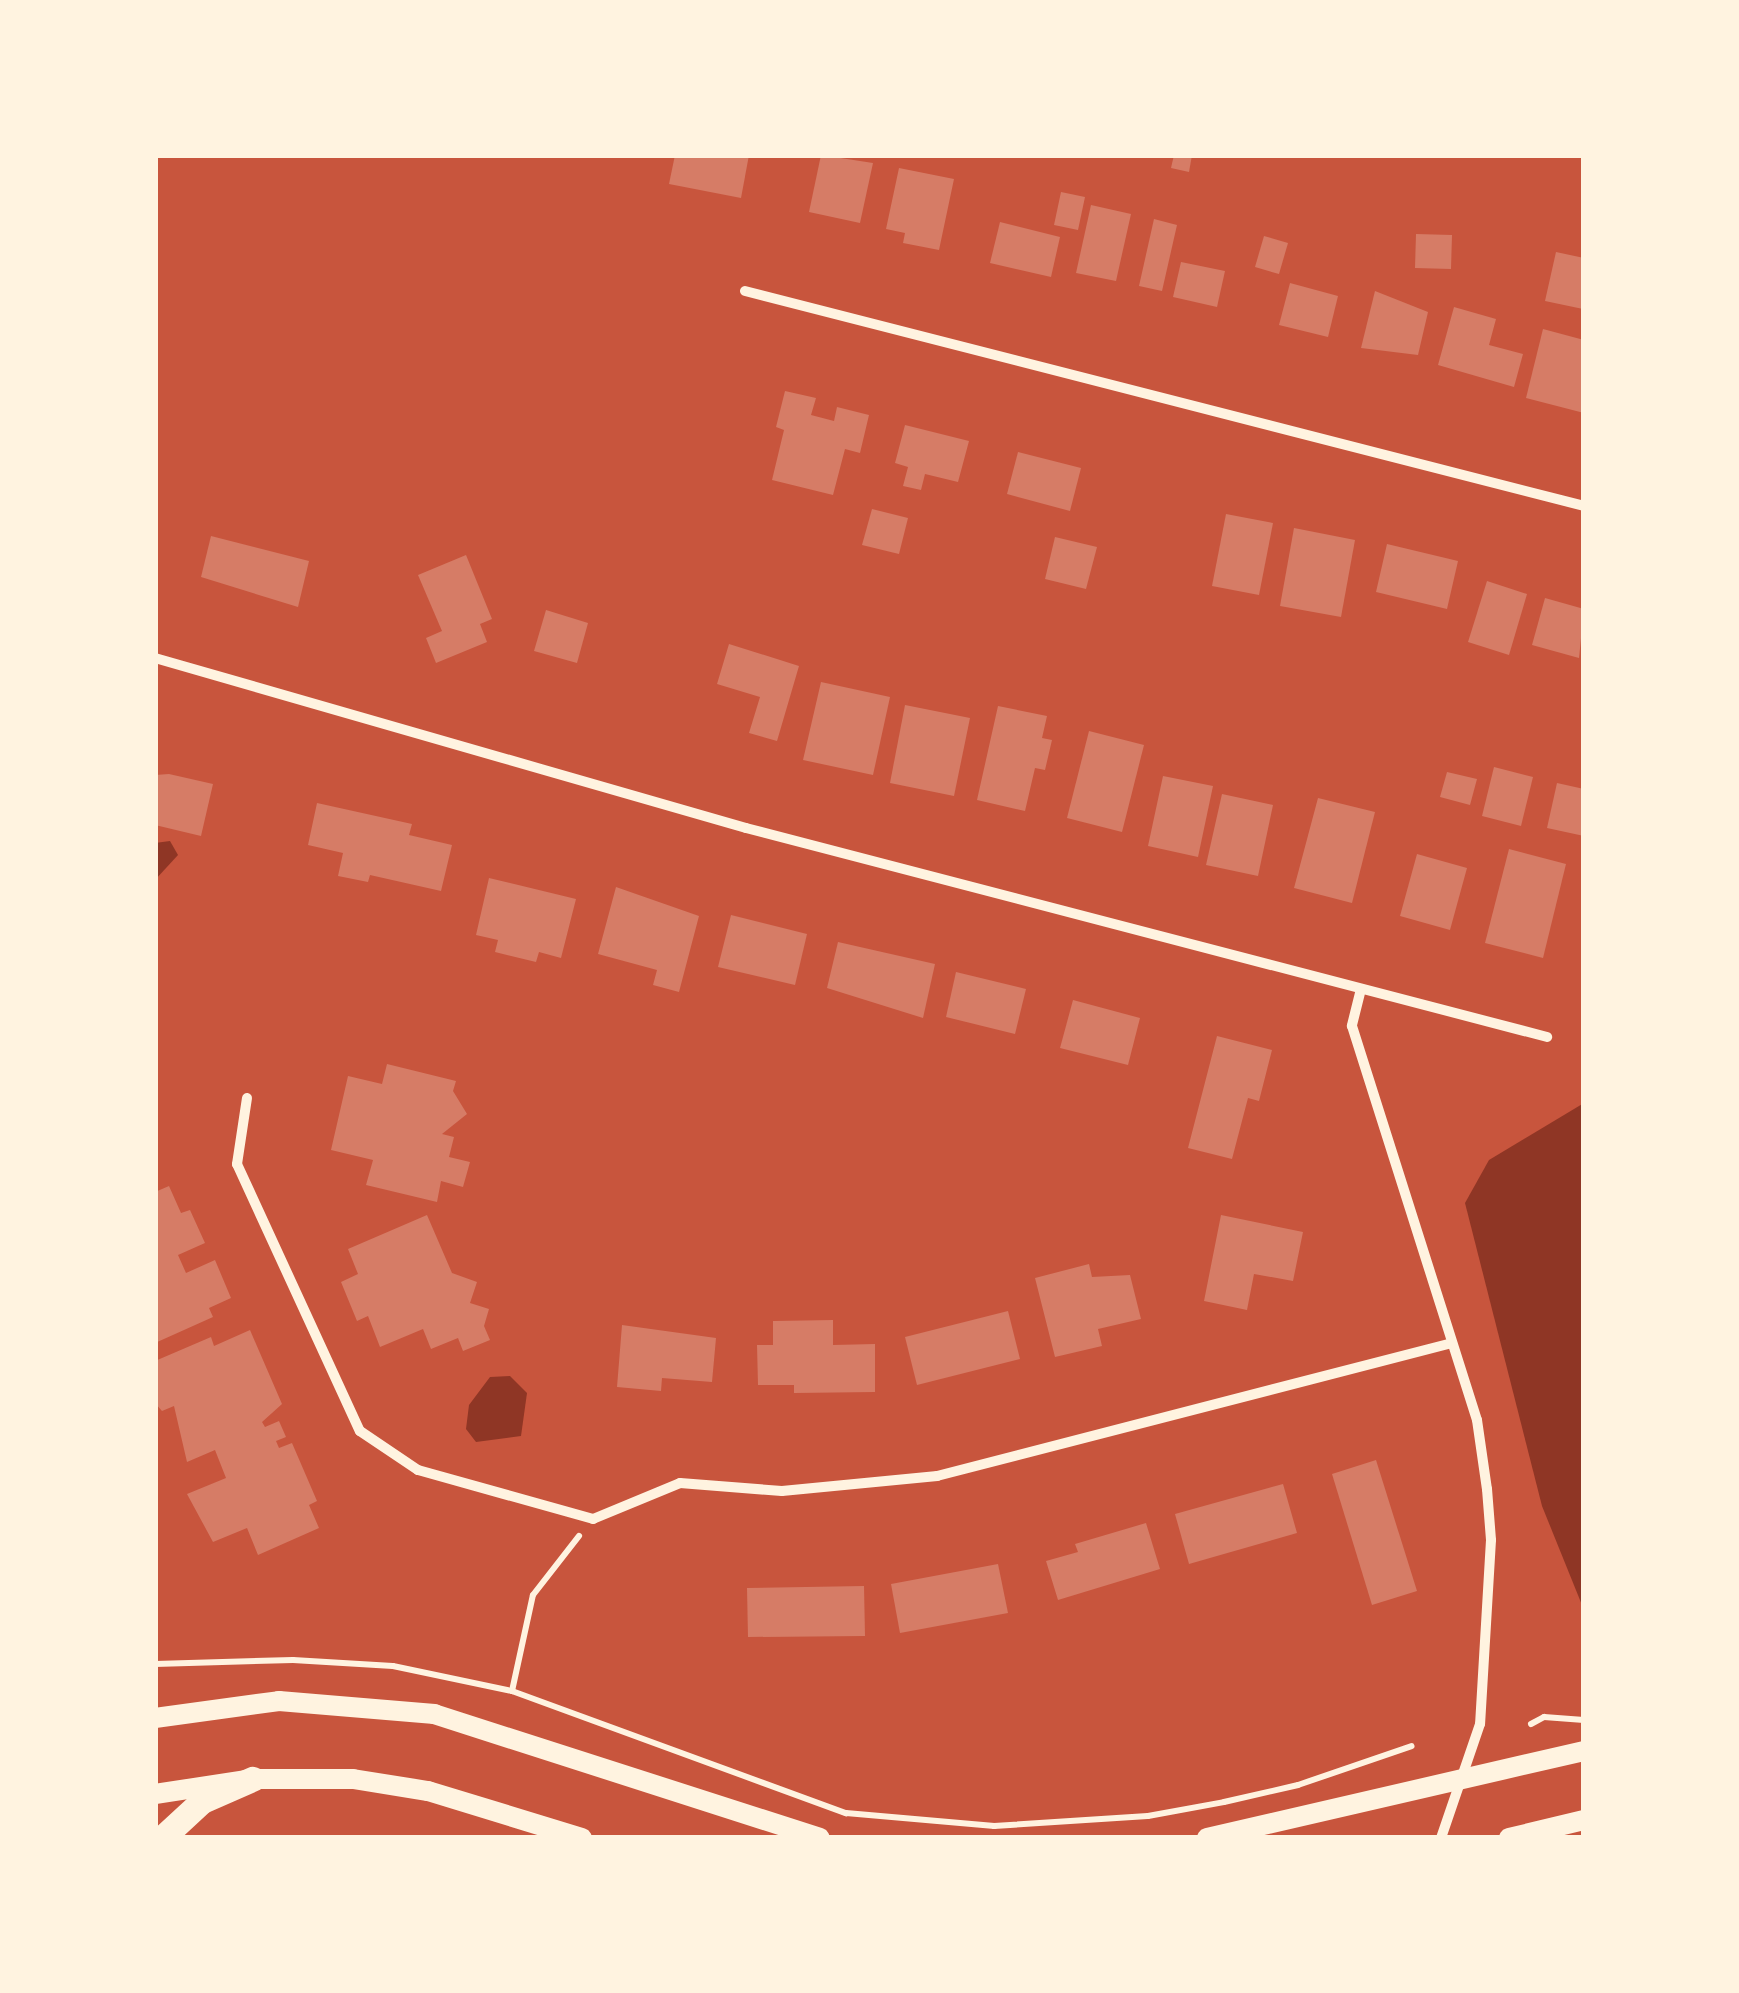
<!DOCTYPE html>
<html>
<head>
<meta charset="utf-8">
<style>
  body { margin:0 }
  #map { position:relative; width:1739px; height:1993px; overflow:hidden; background:#c8553d; font-family:Mulish,sans-serif }
  div>[style] { position:absolute }
  [style*='--x'] { left:calc(var(--x)*1px); top:calc(var(--y)*1px); width:calc(var(--w)*1px); rotate:calc(var(--a)*1deg) }
  .water>* { inset:0; background:#8f3625 }
  .building>* { inset:0; background:#d67c66 }
  .path>* { height:6px; margin:-3px; padding:0 3px; transform-origin:3px; border-radius:3px; background:#fff3e0 }
  .minor>* { height:10px; margin:-5px; padding:0 5px; transform-origin:5px; border-radius:5px; background:#fff3e0 }
  .secondary>* { height:20px; margin:-10px; padding:0 10px; transform-origin:10px; border-radius:10px; background:#fff3e0 }
  .trunk>* { height:25px; margin:-12.5px; padding:0 12.5px; transform-origin:12.5px; border-radius:12.5px; background:#fff3e0 }
  span { translate:-50% -50%; white-space:nowrap; text-align:center; line-height:1.15; -webkit-text-stroke:10px #fff3e0; paint-order:stroke }
  .frame { position:absolute; inset:0; border:158px solid #fff3e0; pointer-events:none }
</style>
</head>
<body>
<div id="map">
  <div class="water">
    <i style="clip-path:polygon(170px 841px,178px 855px,155px 880px,155px 843px)"></i>
    <i style="clip-path:polygon(1584px 1103px,1584px 1610px,1542px 1506px,1465px 1203px,1489px 1160px)"></i>
    <i style="clip-path:polygon(510px 1376px,527px 1393px,521px 1436px,476px 1442px,466px 1429px,469px 1405px,490px 1377px)"></i>
  </div>
  <div class="building">
    <i style="clip-path:polygon(675px 155px,749px 155px,741px 198px,669px 184px)"></i>
    <i style="clip-path:polygon(821px 155px,873px 163px,860px 223px,809px 212px)"></i>
    <i style="clip-path:polygon(1174px 155px,1192px 155px,1189px 172px,1171px 168px)"></i>
    <i style="clip-path:polygon(899px 168px,954px 179px,939px 250px,903px 243px,905px 233px,886px 229px)"></i>
    <i style="clip-path:polygon(1061px 192px,1085px 197px,1078px 230px,1054px 225px)"></i>
    <i style="clip-path:polygon(1091px 205px,1131px 214px,1116px 281px,1076px 273px)"></i>
    <i style="clip-path:polygon(1154px 219px,1177px 225px,1162px 291px,1139px 286px)"></i>
    <i style="clip-path:polygon(1000px 222px,1060px 237px,1051px 277px,990px 263px)"></i>
    <i style="clip-path:polygon(1416px 234px,1452px 235px,1451px 269px,1415px 268px)"></i>
    <i style="clip-path:polygon(1264px 236px,1288px 243px,1279px 274px,1255px 267px)"></i>
    <i style="clip-path:polygon(1556px 252px,1584px 258px,1583px 309px,1545px 301px)"></i>
    <i style="clip-path:polygon(1181px 262px,1225px 271px,1217px 307px,1173px 297px)"></i>
    <i style="clip-path:polygon(1290px 283px,1338px 296px,1328px 337px,1279px 325px)"></i>
    <i style="clip-path:polygon(1375px 291px,1428px 312px,1418px 355px,1361px 348px)"></i>
    <i style="clip-path:polygon(1454px 307px,1496px 319px,1489px 345px,1523px 354px,1514px 387px,1438px 365px)"></i>
    <i style="clip-path:polygon(1543px 329px,1584px 340px,1584px 413px,1526px 398px)"></i>
    <i style="clip-path:polygon(785px 391px,816px 398px,811px 415px,834px 421px,837px 407px,869px 415px,860px 453px,845px 449px,833px 495px,772px 480px,784px 430px,776px 427px)"></i>
    <i style="clip-path:polygon(905px 425px,969px 441px,958px 482px,925px 474px,921px 490px,903px 486px,908px 467px,895px 463px)"></i>
    <i style="clip-path:polygon(1018px 452px,1081px 468px,1070px 511px,1007px 494px)"></i>
    <i style="clip-path:polygon(872px 509px,908px 518px,899px 554px,862px 545px)"></i>
    <i style="clip-path:polygon(1226px 514px,1273px 523px,1259px 595px,1212px 586px)"></i>
    <i style="clip-path:polygon(1294px 528px,1355px 540px,1341px 617px,1280px 606px)"></i>
    <i style="clip-path:polygon(211px 536px,309px 561px,298px 607px,201px 577px)"></i>
    <i style="clip-path:polygon(1055px 537px,1097px 547px,1086px 589px,1045px 579px)"></i>
    <i style="clip-path:polygon(1387px 544px,1458px 561px,1447px 609px,1376px 592px)"></i>
    <i style="clip-path:polygon(466px 555px,492px 619px,480px 624px,487px 642px,436px 663px,426px 638px,442px 631px,418px 575px)"></i>
    <i style="clip-path:polygon(1487px 581px,1527px 594px,1509px 655px,1468px 642px)"></i>
    <i style="clip-path:polygon(1545px 598px,1584px 609px,1579px 658px,1532px 645px)"></i>
    <i style="clip-path:polygon(546px 610px,588px 623px,577px 663px,534px 651px)"></i>
    <i style="clip-path:polygon(729px 644px,799px 666px,777px 741px,749px 733px,760px 697px,717px 684px)"></i>
    <i style="clip-path:polygon(821px 682px,890px 697px,873px 775px,803px 760px)"></i>
    <i style="clip-path:polygon(905px 705px,970px 718px,954px 796px,890px 783px)"></i>
    <i style="clip-path:polygon(998px 706px,1047px 716px,1042px 738px,1052px 740px,1045px 770px,1035px 768px,1025px 811px,977px 800px)"></i>
    <i style="clip-path:polygon(1089px 731px,1144px 745px,1122px 832px,1067px 818px)"></i>
    <i style="clip-path:polygon(1494px 767px,1533px 777px,1521px 826px,1482px 816px)"></i>
    <i style="clip-path:polygon(1447px 772px,1477px 779px,1470px 805px,1440px 797px)"></i>
    <i style="clip-path:polygon(169px 774px,213px 784px,201px 836px,155px 825px,155px 775px)"></i>
    <i style="clip-path:polygon(1163px 776px,1213px 786px,1198px 857px,1148px 846px)"></i>
    <i style="clip-path:polygon(1557px 783px,1584px 789px,1584px 836px,1547px 828px)"></i>
    <i style="clip-path:polygon(1222px 794px,1273px 805px,1258px 876px,1206px 865px)"></i>
    <i style="clip-path:polygon(1318px 798px,1375px 812px,1352px 903px,1294px 888px)"></i>
    <i style="clip-path:polygon(317px 803px,412px 824px,409px 835px,452px 845px,441px 891px,370px 875px,368px 882px,338px 876px,343px 853px,308px 845px)"></i>
    <i style="clip-path:polygon(1509px 849px,1566px 864px,1543px 958px,1485px 943px)"></i>
    <i style="clip-path:polygon(1417px 854px,1467px 868px,1450px 930px,1400px 916px)"></i>
    <i style="clip-path:polygon(489px 878px,576px 899px,561px 958px,539px 952px,536px 962px,495px 952px,498px 940px,476px 935px)"></i>
    <i style="clip-path:polygon(616px 887px,699px 916px,679px 992px,653px 985px,657px 970px,598px 954px)"></i>
    <i style="clip-path:polygon(731px 915px,807px 934px,795px 985px,718px 967px)"></i>
    <i style="clip-path:polygon(838px 942px,935px 964px,923px 1018px,827px 988px)"></i>
    <i style="clip-path:polygon(956px 972px,1026px 989px,1015px 1034px,946px 1017px)"></i>
    <i style="clip-path:polygon(1073px 1000px,1140px 1018px,1128px 1065px,1060px 1048px)"></i>
    <i style="clip-path:polygon(1217px 1036px,1272px 1050px,1259px 1101px,1248px 1098px,1232px 1159px,1188px 1148px)"></i>
    <i style="clip-path:polygon(387px 1064px,456px 1081px,453px 1091px,467px 1114px,442px 1134px,454px 1137px,449px 1157px,470px 1162px,463px 1187px,441px 1181px,437px 1202px,366px 1185px,373px 1160px,331px 1150px,348px 1076px,382px 1084px)"></i>
    <i style="clip-path:polygon(169px 1186px,181px 1213px,190px 1210px,205px 1243px,178px 1255px,186px 1273px,215px 1260px,231px 1298px,209px 1308px,213px 1317px,155px 1343px,155px 1192px)"></i>
    <i style="clip-path:polygon(427px 1215px,452px 1273px,477px 1282px,470px 1303px,489px 1309px,484px 1326px,490px 1340px,463px 1351px,458px 1338px,431px 1349px,423px 1329px,380px 1347px,368px 1316px,357px 1321px,341px 1282px,358px 1274px,348px 1249px)"></i>
    <i style="clip-path:polygon(1221px 1215px,1303px 1232px,1293px 1281px,1254px 1274px,1247px 1310px,1204px 1301px)"></i>
    <i style="clip-path:polygon(1089px 1264px,1092px 1277px,1130px 1275px,1141px 1319px,1098px 1329px,1102px 1346px,1055px 1357px,1035px 1278px)"></i>
    <i style="clip-path:polygon(1008px 1311px,1020px 1359px,917px 1385px,905px 1337px)"></i>
    <i style="clip-path:polygon(833px 1320px,833px 1345px,875px 1344px,875px 1392px,794px 1393px,794px 1385px,758px 1385px,757px 1345px,773px 1345px,773px 1321px)"></i>
    <i style="clip-path:polygon(622px 1325px,716px 1338px,712px 1382px,662px 1378px,661px 1391px,617px 1387px)"></i>
    <i style="clip-path:polygon(250px 1330px,282px 1404px,262px 1422px,265px 1427px,279px 1421px,286px 1437px,276px 1441px,279px 1448px,292px 1443px,317px 1501px,309px 1505px,319px 1528px,258px 1555px,247px 1528px,213px 1542px,187px 1494px,226px 1478px,215px 1450px,187px 1462px,174px 1406px,162px 1411px,155px 1403px,155px 1361px,211px 1337px,214px 1346px)"></i>
    <i style="clip-path:polygon(1376px 1460px,1417px 1591px,1372px 1605px,1332px 1474px)"></i>
    <i style="clip-path:polygon(1283px 1484px,1297px 1533px,1189px 1564px,1175px 1514px)"></i>
    <i style="clip-path:polygon(1146px 1523px,1160px 1569px,1058px 1600px,1046px 1561px,1078px 1552px,1075px 1544px)"></i>
    <i style="clip-path:polygon(998px 1564px,1008px 1613px,900px 1633px,891px 1584px)"></i>
    <i style="clip-path:polygon(864px 1586px,865px 1636px,748px 1637px,747px 1588px)"></i>
  </div>
  <div class="path">
    <i style="--x:155;--y:1664;--w:138;--a:-1.7"></i>
    <i style="--x:293;--y:1660;--w:100;--a:3.4"></i>
    <i style="--x:393;--y:1666;--w:122;--a:11.9"></i>
    <i style="--x:512;--y:1691;--w:356;--a:20.1"></i>
    <i style="--x:846;--y:1813;--w:149;--a:5"></i>
    <i style="--x:994;--y:1826;--w:154;--a:-3.7"></i>
    <i style="--x:1148;--y:1816;--w:77;--a:-10.4"></i>
    <i style="--x:1224;--y:1802;--w:76;--a:-12.9"></i>
    <i style="--x:1298;--y:1785;--w:120;--a:-18.9"></i>
    <i style="--x:512;--y:1691;--w:98;--a:-77.7"></i>
    <i style="--x:533;--y:1595;--w:75;--a:-52.1"></i>
    <i style="--x:1531;--y:1724;--w:15;--a:-28"></i>
    <i style="--x:1544;--y:1717;--w:40;--a:4.3"></i>
  </div>
  <div class="minor">
    <i style="--x:745;--y:291;--w:866;--a:14.37"></i>
    <i style="--x:155;--y:658;--w:615;--a:16.05"></i>
    <i style="--x:746;--y:828;--w:828;--a:14.62"></i>
    <i style="--x:1361;--y:989;--w:38;--a:104"></i>
    <i style="--x:1352;--y:1026;--w:413;--a:72.4"></i>
    <i style="--x:1477;--y:1420;--w:70;--a:81.8"></i>
    <i style="--x:1487;--y:1489;--w:51;--a:85.5"></i>
    <i style="--x:1491;--y:1540;--w:184;--a:93.4"></i>
    <i style="--x:1480;--y:1724;--w:120;--a:108.9"></i>
    <i style="--x:247;--y:1098;--w:67;--a:98.6"></i>
    <i style="--x:237;--y:1164;--w:294;--a:65.3"></i>
    <i style="--x:360;--y:1431;--w:70;--a:33.9"></i>
    <i style="--x:418;--y:1470;--w:182;--a:15.6"></i>
    <i style="--x:593;--y:1519;--w:94;--a:-22.5"></i>
    <i style="--x:680;--y:1483;--w:102;--a:4.5"></i>
    <i style="--x:782;--y:1491;--w:156;--a:-5.5"></i>
    <i style="--x:937;--y:1476;--w:532;--a:-14.48"></i>
  </div>
  <div class="secondary">
    <i style="--x:155;--y:1718;--w:125;--a:-7.8"></i>
    <i style="--x:279;--y:1701;--w:156;--a:4.8"></i>
    <i style="--x:434;--y:1714;--w:405;--a:17.8"></i>
    <i style="--x:155;--y:1794;--w:98;--a:-8.8"></i>
    <i style="--x:252;--y:1779;--w:101;--a:0"></i>
    <i style="--x:353;--y:1779;--w:76;--a:9.1"></i>
    <i style="--x:428;--y:1791;--w:161;--a:17"></i>
    <i style="--x:1207;--y:1838;--w:387;--a:-13"></i>
    <i style="--x:1509;--y:1838;--w:77;--a:-13.5"></i>
  </div>
  <div class="trunk">
    <i style="--x:162;--y:1838;--w:54;--a:-42.8"></i>
    <i style="--x:202;--y:1801;--w:55;--a:-23.7"></i>
  </div>
  <div class="frame"></div>
</div>
</body>
</html>
